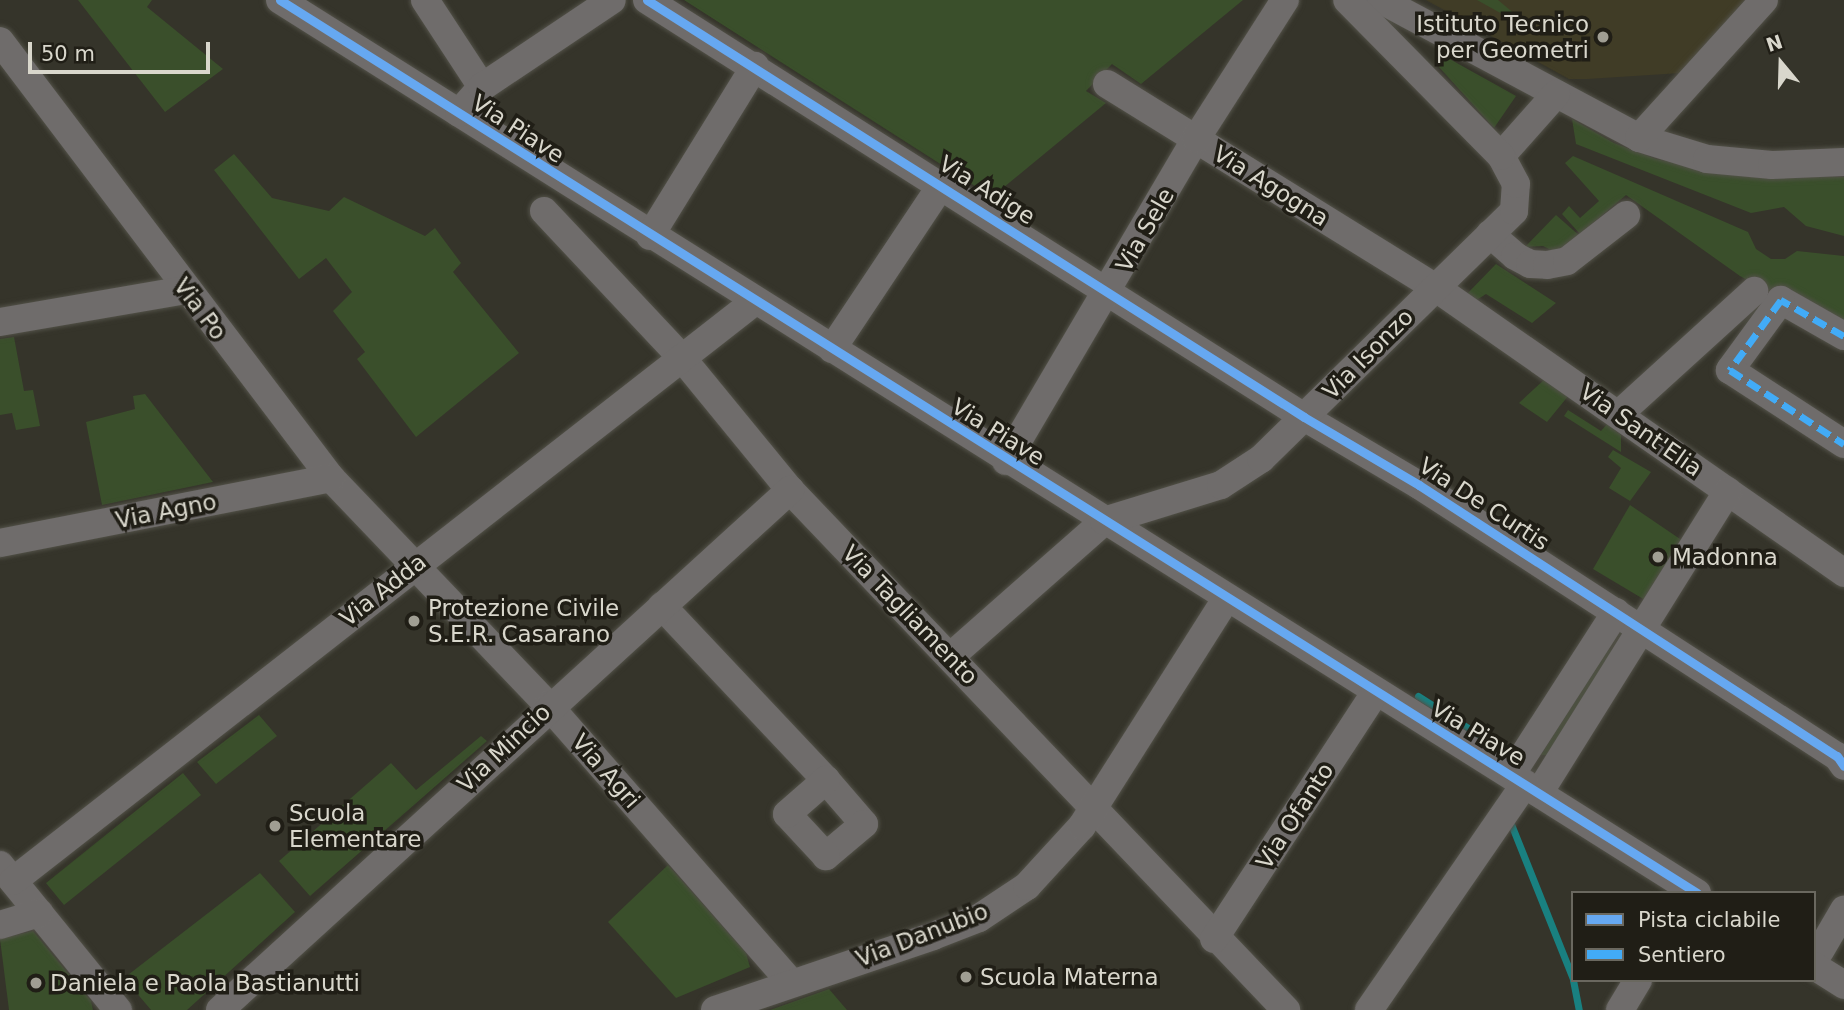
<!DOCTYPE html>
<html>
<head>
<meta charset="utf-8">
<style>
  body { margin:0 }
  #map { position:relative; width:1844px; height:1010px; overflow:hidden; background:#35342a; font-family:"DejaVu Sans",sans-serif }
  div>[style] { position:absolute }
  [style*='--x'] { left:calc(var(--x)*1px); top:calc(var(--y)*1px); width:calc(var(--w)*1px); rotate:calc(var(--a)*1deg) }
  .built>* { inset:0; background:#403c26 }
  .green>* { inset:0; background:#3a4f2b }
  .stream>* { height:7px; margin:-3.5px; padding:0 3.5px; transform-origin:3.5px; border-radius:3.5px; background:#198080 }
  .roads { filter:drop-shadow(0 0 2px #525148) drop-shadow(0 0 2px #525148) }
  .minor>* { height:28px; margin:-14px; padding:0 14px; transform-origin:14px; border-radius:14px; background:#6f6c6b }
  .quiet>* { height:7px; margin-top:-3.5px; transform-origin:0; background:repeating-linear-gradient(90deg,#42abf6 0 14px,transparent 0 21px) }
  .cycleway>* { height:9px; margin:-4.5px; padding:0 4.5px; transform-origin:4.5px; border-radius:4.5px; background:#66a8f1 }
  .dots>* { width:19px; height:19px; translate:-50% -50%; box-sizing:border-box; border:4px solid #201e16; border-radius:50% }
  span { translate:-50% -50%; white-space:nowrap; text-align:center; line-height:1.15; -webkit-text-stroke:7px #201e16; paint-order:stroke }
  .poi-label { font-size:23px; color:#d9d7cc }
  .right { translate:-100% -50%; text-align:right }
  .left { translate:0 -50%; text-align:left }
  .street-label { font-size:23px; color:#d9d7cc }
  .legend { position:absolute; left:1571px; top:891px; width:245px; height:91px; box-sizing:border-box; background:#201e16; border:2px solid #6a685f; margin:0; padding:9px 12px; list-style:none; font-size:21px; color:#d9d7cc }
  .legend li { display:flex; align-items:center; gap:14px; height:35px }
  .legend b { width:35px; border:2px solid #6a685f }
  .north { position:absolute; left:1746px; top:28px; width:70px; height:70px; -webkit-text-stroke:5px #201e16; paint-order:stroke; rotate:341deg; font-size:19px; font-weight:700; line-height:28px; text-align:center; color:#d9d7cc }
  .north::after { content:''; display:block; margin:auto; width:24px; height:32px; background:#d9d7cc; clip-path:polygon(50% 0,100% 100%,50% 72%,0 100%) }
  .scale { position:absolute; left:28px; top:42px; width:182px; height:32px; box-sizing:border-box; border:4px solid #d9d7cc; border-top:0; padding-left:9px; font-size:21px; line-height:24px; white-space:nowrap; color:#d9d7cc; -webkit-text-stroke:5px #201e16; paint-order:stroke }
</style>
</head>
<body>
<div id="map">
  <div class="built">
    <i style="clip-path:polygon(1426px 0,1745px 0,1681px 73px,1587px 79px,1569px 79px)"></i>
  </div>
  <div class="green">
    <i style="clip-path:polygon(78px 0,152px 0,147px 7px,223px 69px,165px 112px)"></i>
    <i style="clip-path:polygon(684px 0,1243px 0,1141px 84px,1112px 64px,1086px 91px,1106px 103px,992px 197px)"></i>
    <i style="clip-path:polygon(1477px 0,1498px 0,1540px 35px)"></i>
    <i style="clip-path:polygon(1446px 57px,1516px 96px,1494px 128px,1439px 67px)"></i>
    <i style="clip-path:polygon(1572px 119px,1614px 143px,1656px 159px,1752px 177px,1844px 177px,1844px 236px,1806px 226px,1784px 207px,1751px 213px,1576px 144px)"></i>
    <i style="clip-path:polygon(234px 154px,272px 198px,329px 211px,344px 197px,425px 236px,435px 228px,461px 263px,453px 272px,519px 353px,416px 437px,357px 359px,365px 352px,333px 311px,352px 292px,326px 258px,299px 279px,214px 170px)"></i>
    <i style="clip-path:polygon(1573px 156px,1748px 232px,1756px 249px,1771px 259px,1785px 259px,1797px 251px,1844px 256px,1844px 336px,1740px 276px,1626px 195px,1580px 234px,1562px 214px,1569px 206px,1580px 218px,1599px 201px,1565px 163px)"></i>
    <i style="clip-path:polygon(1556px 215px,1581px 237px,1555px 252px,1543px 246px,1525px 247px)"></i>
    <i style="clip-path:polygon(1496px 264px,1556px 303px,1532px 323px,1486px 294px,1472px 303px,1464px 297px)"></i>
    <i style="clip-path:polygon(14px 337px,24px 391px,33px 390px,40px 426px,16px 430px,12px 413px,0 415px,0 339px)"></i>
    <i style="clip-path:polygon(1546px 378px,1569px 395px,1547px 422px,1519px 403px)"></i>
    <i style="clip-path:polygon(145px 394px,213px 482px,102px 505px,86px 422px,135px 409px,133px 396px)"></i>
    <i style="clip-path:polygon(1568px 410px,1601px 431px,1607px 424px,1621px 435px,1621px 452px,1564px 416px)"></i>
    <i style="clip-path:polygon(1613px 450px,1651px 472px,1630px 501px,1609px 488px,1621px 468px,1608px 457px)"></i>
    <i style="clip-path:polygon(1630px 505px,1683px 541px,1645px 600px,1593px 569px)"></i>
    <i style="clip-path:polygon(1608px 648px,1612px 651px,1548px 755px,1541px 755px)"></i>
    <i style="clip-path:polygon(259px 715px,277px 736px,216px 784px,197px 762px)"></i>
    <i style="clip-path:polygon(481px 736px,487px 741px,310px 896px,279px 861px,391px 763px,416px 790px)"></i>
    <i style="clip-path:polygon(183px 773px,201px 795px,64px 905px,46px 883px)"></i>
    <i style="clip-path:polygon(668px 865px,746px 953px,750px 967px,676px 998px,608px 922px)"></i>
    <i style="clip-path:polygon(260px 873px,295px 912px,187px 1010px,151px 1010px,124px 978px)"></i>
    <i style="clip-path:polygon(33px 931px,91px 1001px,93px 1010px,9px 1010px,0 939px)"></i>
    <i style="clip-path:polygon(829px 989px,847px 1010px,770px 1010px)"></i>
  </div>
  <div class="stream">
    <i style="--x:1418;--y:696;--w:89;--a:32.6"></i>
    <i style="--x:1511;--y:824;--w:167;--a:68.2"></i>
    <i style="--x:1573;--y:980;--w:31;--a:79"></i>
  </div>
  <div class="roads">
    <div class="minor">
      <i style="--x:280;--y:0;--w:1675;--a:32.22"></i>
      <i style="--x:425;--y:0;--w:104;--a:56.8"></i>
      <i style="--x:647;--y:0;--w:778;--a:32.4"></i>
      <i style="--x:1304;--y:417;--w:134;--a:30.6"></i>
      <i style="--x:1419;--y:485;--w:498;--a:33"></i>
      <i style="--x:1837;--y:756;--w:12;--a:55"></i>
      <i style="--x:1381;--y:0;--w:293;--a:28.1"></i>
      <i style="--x:1639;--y:138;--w:71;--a:17.2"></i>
      <i style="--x:1707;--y:159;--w:65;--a:5.3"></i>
      <i style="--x:1772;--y:165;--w:72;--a:-2.4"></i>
      <i style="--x:0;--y:41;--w:548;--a:52.86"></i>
      <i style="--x:331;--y:478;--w:315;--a:46.3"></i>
      <i style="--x:549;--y:706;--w:367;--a:48.8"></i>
      <i style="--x:1107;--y:84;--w:387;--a:31.8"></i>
      <i style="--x:1436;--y:288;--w:498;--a:34.9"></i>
      <i style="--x:459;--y:113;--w:35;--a:-49"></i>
      <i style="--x:482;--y:87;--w:156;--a:-33.8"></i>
      <i style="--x:1639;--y:138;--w:186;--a:-47.8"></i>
      <i style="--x:1501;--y:156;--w:83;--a:-48.4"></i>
      <i style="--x:544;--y:211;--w:202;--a:46.8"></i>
      <i style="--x:682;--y:358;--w:171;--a:50.7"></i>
      <i style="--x:790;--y:490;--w:719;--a:46.35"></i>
      <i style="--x:1490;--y:234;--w:33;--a:41"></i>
      <i style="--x:1515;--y:256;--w:17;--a:28"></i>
      <i style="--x:1530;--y:264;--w:17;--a:3"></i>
      <i style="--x:1547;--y:265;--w:20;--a:-11"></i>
      <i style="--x:1567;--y:261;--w:75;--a:-37.9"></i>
      <i style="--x:650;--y:236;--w:200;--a:-58.3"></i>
      <i style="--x:0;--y:322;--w:189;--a:-9.8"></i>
      <i style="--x:1844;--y:336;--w:73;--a:-150.3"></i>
      <i style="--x:1781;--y:300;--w:87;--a:126.1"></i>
      <i style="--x:1730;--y:370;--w:136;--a:33"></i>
      <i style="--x:832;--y:349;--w:198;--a:-56.3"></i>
      <i style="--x:1619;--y:414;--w:183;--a:-42.3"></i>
      <i style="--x:1006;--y:461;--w:374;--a:-59.5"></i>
      <i style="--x:1196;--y:139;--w:165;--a:-57.4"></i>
      <i style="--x:0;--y:543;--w:337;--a:-11.1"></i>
      <i style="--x:662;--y:606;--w:239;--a:46.7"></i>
      <i style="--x:950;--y:657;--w:205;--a:-41.4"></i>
      <i style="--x:1104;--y:521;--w:122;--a:-17.1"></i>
      <i style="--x:1221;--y:485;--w:48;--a:-33"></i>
      <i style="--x:1261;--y:459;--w:354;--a:-44.4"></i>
      <i style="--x:1514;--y:211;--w:27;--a:-86"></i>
      <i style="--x:1516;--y:184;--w:32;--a:-118"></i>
      <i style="--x:1501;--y:156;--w:219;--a:-134.6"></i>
      <i style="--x:1511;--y:775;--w:194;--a:-57.2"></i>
      <i style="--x:826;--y:780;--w:58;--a:49.2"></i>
      <i style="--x:864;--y:824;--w:50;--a:139.9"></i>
      <i style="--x:826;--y:856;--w:57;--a:-132.9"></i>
      <i style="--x:787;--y:814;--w:52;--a:-41.1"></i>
      <i style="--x:1539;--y:793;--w:356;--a:-58"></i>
      <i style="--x:0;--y:865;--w:187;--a:50.9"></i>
      <i style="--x:13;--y:881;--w:942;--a:-38.01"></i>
      <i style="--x:0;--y:925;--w:41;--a:-17.1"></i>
      <i style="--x:1214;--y:939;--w:294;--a:-56.8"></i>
      <i style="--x:1820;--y:951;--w:48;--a:-59.7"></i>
      <i style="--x:1814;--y:966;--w:36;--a:32"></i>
      <i style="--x:220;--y:1010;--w:772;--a:-42.37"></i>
      <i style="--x:715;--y:1010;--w:230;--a:-18.7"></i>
      <i style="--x:933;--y:936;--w:49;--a:-21.4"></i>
      <i style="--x:979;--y:918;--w:58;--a:-33.7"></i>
      <i style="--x:1027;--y:886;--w:81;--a:-47.5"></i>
      <i style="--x:1082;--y:826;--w:269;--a:-57.6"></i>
      <i style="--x:1369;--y:1010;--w:275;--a:-55.4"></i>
      <i style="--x:1620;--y:1010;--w:35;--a:-59"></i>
    </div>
  </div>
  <div class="quiet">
    <i style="--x:1844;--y:336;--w:73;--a:-150.3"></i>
    <i style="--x:1781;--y:300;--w:87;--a:126.1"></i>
    <i style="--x:1730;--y:370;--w:136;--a:33"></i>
  </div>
  <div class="cycleway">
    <i style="--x:280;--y:0;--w:1675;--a:32.22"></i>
    <i style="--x:647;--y:0;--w:778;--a:32.4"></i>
    <i style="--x:1304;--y:417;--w:134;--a:30.6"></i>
    <i style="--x:1419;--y:485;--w:498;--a:33"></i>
    <i style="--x:1837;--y:756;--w:12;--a:55"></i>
  </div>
  <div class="dots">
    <i style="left:1603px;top:37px;background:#a09e93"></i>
    <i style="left:1658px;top:557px;background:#a09e93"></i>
    <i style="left:414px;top:621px;background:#a09e93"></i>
    <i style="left:275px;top:826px;background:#a09e93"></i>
    <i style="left:966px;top:977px;background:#a09e93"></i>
    <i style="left:36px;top:983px;background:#a09e93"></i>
  </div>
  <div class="poi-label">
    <span class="right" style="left:1589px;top:37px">Istituto Tecnico<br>per Geometri</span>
    <span class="left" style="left:1672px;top:557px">Madonna</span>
    <span class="left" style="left:428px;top:621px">Protezione Civile<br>S.E.R. Casarano</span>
    <span class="left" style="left:289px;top:826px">Scuola<br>Elementare</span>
    <span class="left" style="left:980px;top:977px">Scuola Materna</span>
    <span class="left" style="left:50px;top:983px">Daniela e Paola Bastianutti</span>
  </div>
  <div class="street-label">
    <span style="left:518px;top:129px;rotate:33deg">Via Piave</span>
    <span style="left:1271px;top:186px;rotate:32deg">Via Agogna</span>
    <span style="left:987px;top:190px;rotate:32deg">Via Adige</span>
    <span style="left:1145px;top:230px;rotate:-60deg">Via Sele</span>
    <span style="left:200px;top:309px;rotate:53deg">Via Po</span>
    <span style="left:1368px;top:354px;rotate:-45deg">Via Isonzo</span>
    <span style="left:1641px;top:430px;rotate:35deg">Via Sant'Elia</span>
    <span style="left:998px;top:432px;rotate:32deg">Via Piave</span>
    <span style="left:1484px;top:504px;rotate:33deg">Via De Curtis</span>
    <span style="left:166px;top:511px;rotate:-11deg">Via Agno</span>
    <span style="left:383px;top:590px;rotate:-38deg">Via Adda</span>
    <span style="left:910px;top:615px;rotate:46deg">Via Tagliamento</span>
    <span style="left:1478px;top:733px;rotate:31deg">Via Piave</span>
    <span style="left:504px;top:748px;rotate:-43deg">Via Mincio</span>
    <span style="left:606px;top:771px;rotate:49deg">Via Agri</span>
    <span style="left:1295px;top:816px;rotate:-57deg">Via Ofanto</span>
    <span style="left:922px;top:935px;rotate:-21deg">Via Danubio</span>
  </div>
  <ul class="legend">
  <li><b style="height:9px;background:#66a8f1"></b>Pista ciclabile</li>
  <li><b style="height:9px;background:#42abf6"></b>Sentiero</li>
  </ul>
  <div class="north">N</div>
  <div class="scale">50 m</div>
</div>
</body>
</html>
